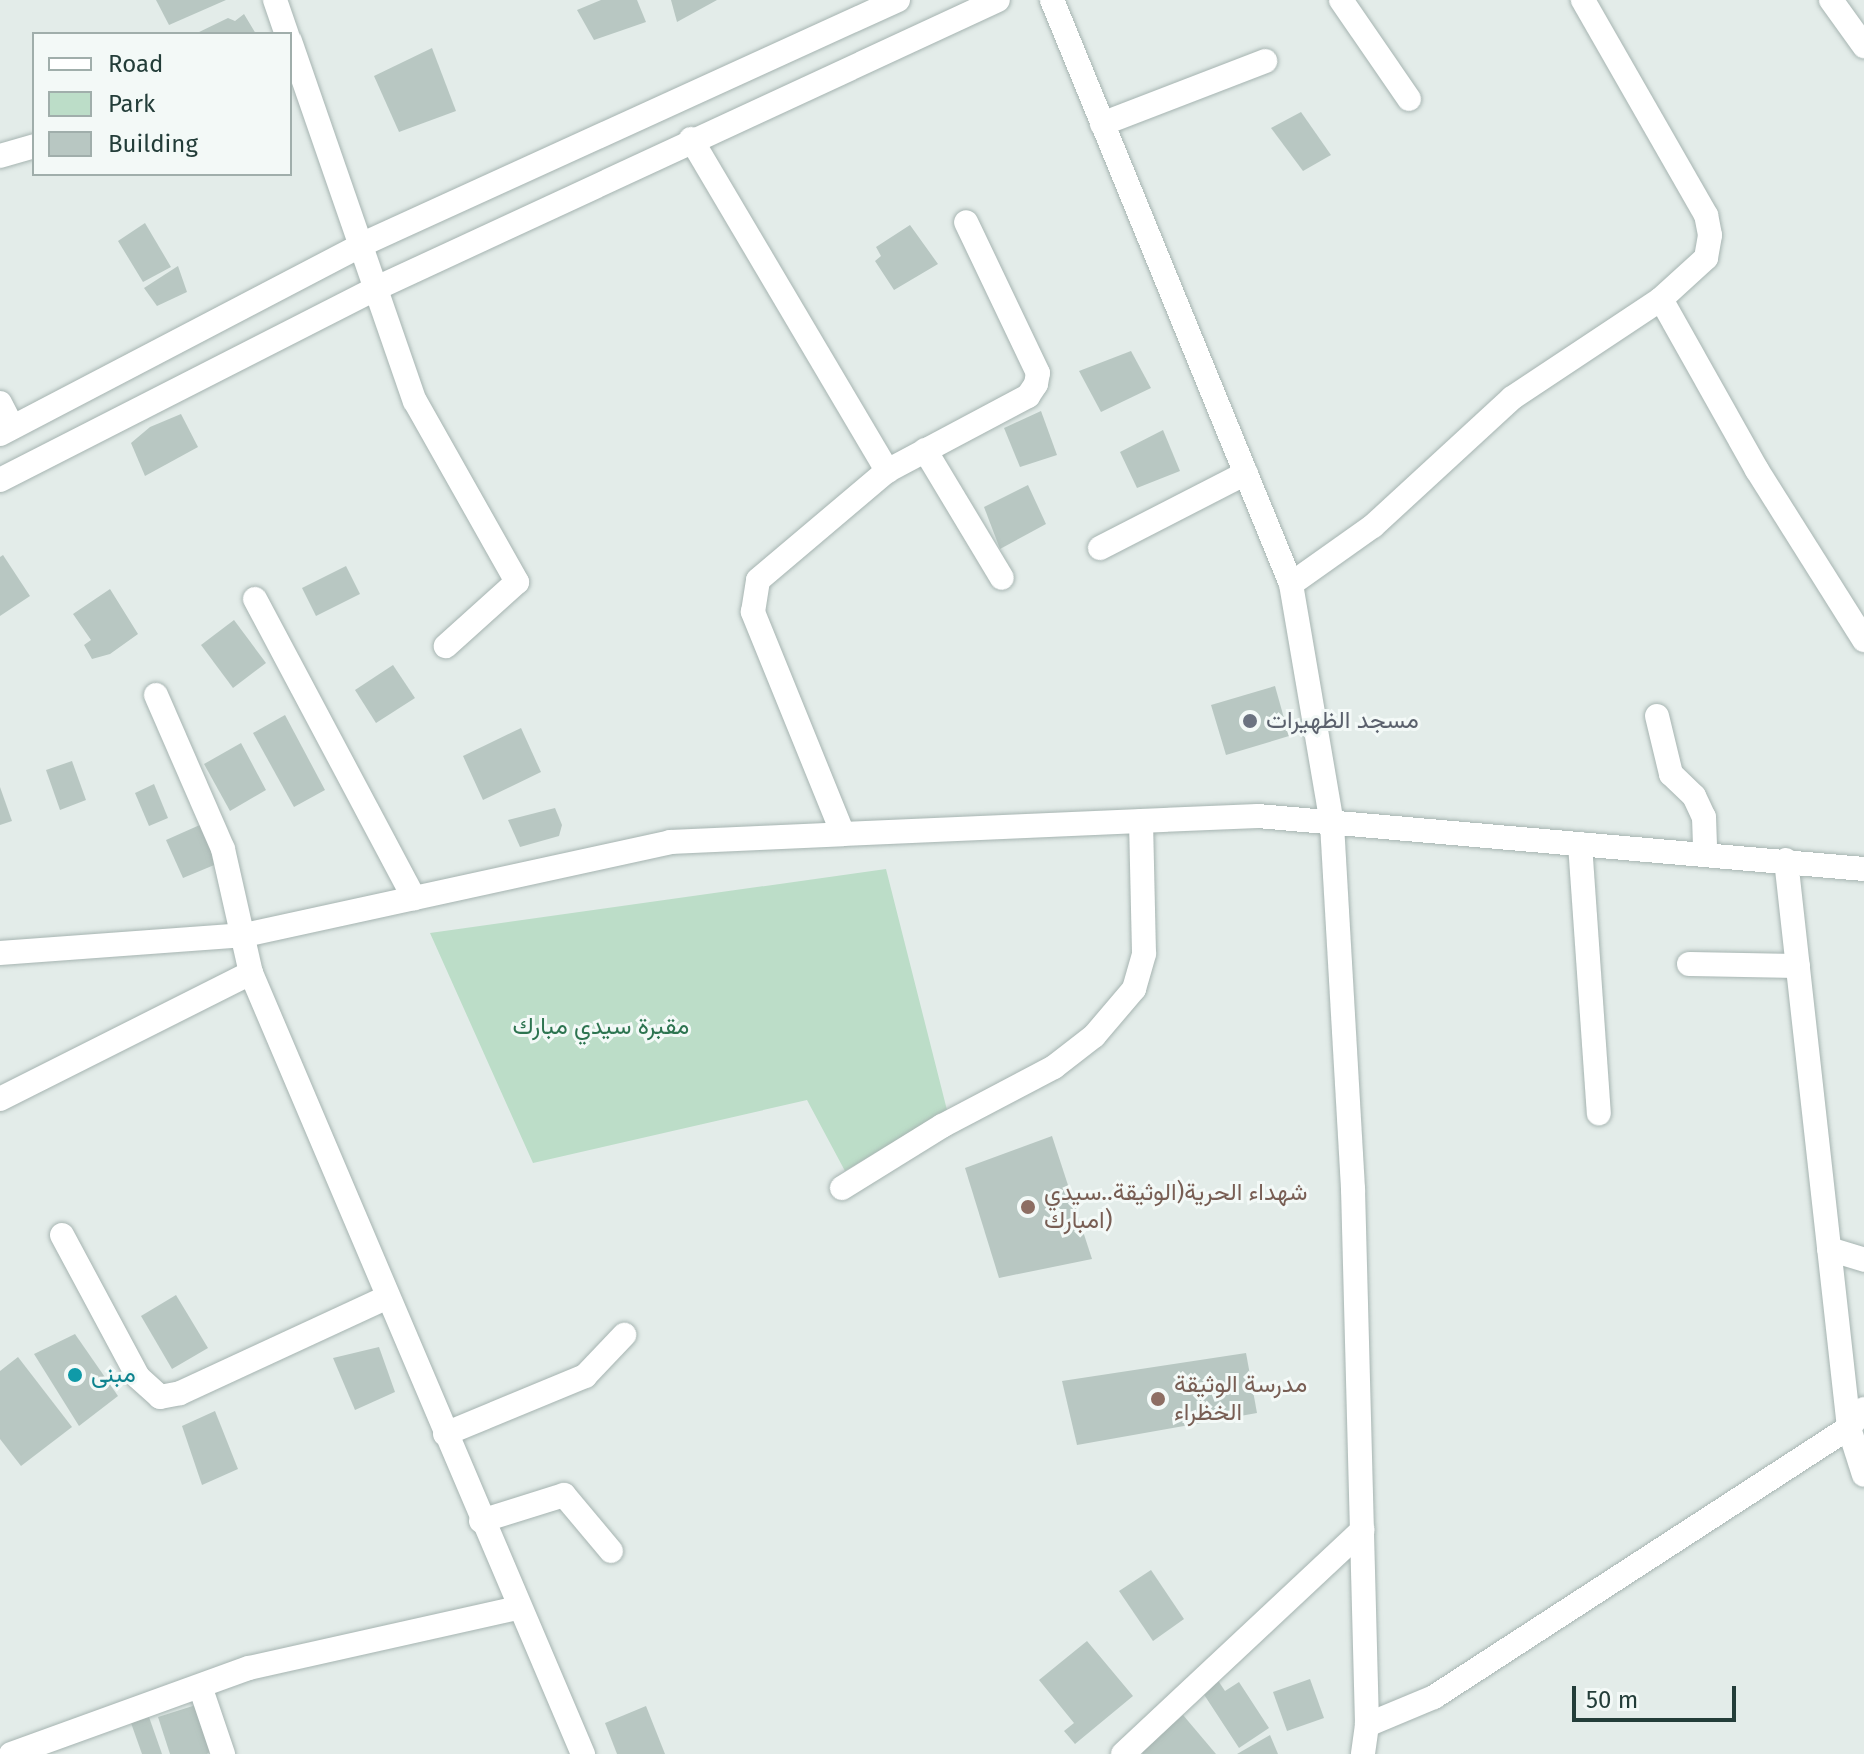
<!DOCTYPE html>
<html>
<head>
<meta charset="utf-8">
<style>
  body { margin:0 }
  #map { position:relative; width:1864px; height:1754px; overflow:hidden; background:#e3ece9; font-family:"Fira Sans",Vazirmatn,sans-serif }
  div>[style] { position:absolute }
  [style*='--x'] { left:calc(var(--x)*1px); top:calc(var(--y)*1px); width:calc(var(--w)*1px); rotate:calc(var(--a)*1deg) }
  .green>* { inset:0; background:#bcddc8 }
  .building>* { inset:0; background:#b8c7c2 }
  .roads { filter:drop-shadow(0 0 2px #a6b4b1) drop-shadow(0 0 2px #a6b4b1) }
  .street>* { height:24px; margin:-12px; padding:0 12px; transform-origin:12px; border-radius:12px; background:#fff }
  .secondary>* { height:24px; margin:-12px; padding:0 12px; transform-origin:12px; border-radius:12px; background:#fff }
  .dots>* { width:22px; height:22px; translate:-50% -50%; box-sizing:border-box; border:4px solid #f3f9f7; border-radius:50% }
  span { translate:-50% -50%; white-space:nowrap; text-align:center; line-height:1.15; -webkit-text-stroke:6px #f3f9f7; paint-order:stroke }
  .worship-label { font-size:24px; color:#5b616d }
  .left { translate:0 -50%; text-align:left }
  .park-label { font-size:24px; color:#2d7450 }
  .education-label { font-size:24px; color:#785e54 }
  .culture-label { font-size:24px; color:#0d838f }
  .legend { position:absolute; left:32px; top:32px; width:260px; height:144px; box-sizing:border-box; background:#f3f9f7; border:2px solid #a0aeab; margin:0; padding:10px 14px; list-style:none; font-size:24px; color:#233d39 }
  .legend li { display:flex; align-items:center; gap:16px; height:40px }
  .legend b { width:40px; border:2px solid #a0aeab }
  .scale { position:absolute; left:1572px; top:1686px; width:164px; height:36px; box-sizing:border-box; border:4px solid #233d39; border-top:0; padding-left:10px; font-size:24px; line-height:28px; white-space:nowrap; color:#233d39; -webkit-text-stroke:6px #f3f9f7; paint-order:stroke }
</style>
</head>
<body>
<div id="map">
  <div class="green">
    <i style="clip-path:polygon(886px 869px,947px 1110px,845px 1171px,807px 1100px,533px 1163px,430px 933px)"></i>
  </div>
  <div class="building">
    <i style="clip-path:polygon(156px 0,226px 0,169px 25px)"></i>
    <i style="clip-path:polygon(601px 0,637px 0,646px 22px,594px 40px,577px 10px)"></i>
    <i style="clip-path:polygon(671px 0,717px 0,677px 22px)"></i>
    <i style="clip-path:polygon(244px 14px,256px 34px,195px 34px,228px 18px,235px 21px)"></i>
    <i style="clip-path:polygon(432px 48px,456px 111px,399px 132px,374px 76px)"></i>
    <i style="clip-path:polygon(1301px 112px,1331px 155px,1303px 171px,1271px 128px)"></i>
    <i style="clip-path:polygon(145px 223px,171px 267px,143px 282px,118px 241px)"></i>
    <i style="clip-path:polygon(910px 225px,938px 264px,894px 290px,875px 261px,881px 256px,876px 247px)"></i>
    <i style="clip-path:polygon(178px 266px,187px 292px,157px 306px,144px 288px)"></i>
    <i style="clip-path:polygon(1131px 351px,1151px 388px,1101px 412px,1079px 371px)"></i>
    <i style="clip-path:polygon(1041px 411px,1057px 455px,1020px 467px,1004px 428px)"></i>
    <i style="clip-path:polygon(181px 414px,198px 447px,145px 476px,131px 443px,150px 427px)"></i>
    <i style="clip-path:polygon(1163px 430px,1180px 471px,1137px 488px,1120px 452px)"></i>
    <i style="clip-path:polygon(1028px 485px,1046px 524px,1000px 549px,984px 507px)"></i>
    <i style="clip-path:polygon(3px 555px,30px 596px,0 616px,0 557px)"></i>
    <i style="clip-path:polygon(346px 566px,360px 594px,316px 616px,302px 588px)"></i>
    <i style="clip-path:polygon(110px 589px,138px 634px,110px 654px,92px 659px,84px 645px,91px 640px,73px 614px)"></i>
    <i style="clip-path:polygon(234px 620px,266px 663px,233px 688px,201px 645px)"></i>
    <i style="clip-path:polygon(393px 665px,415px 698px,376px 723px,355px 690px)"></i>
    <i style="clip-path:polygon(1275px 686px,1289px 736px,1226px 755px,1211px 705px)"></i>
    <i style="clip-path:polygon(285px 715px,325px 790px,294px 807px,253px 733px)"></i>
    <i style="clip-path:polygon(521px 728px,541px 772px,483px 800px,463px 756px)"></i>
    <i style="clip-path:polygon(241px 743px,266px 790px,230px 811px,204px 764px)"></i>
    <i style="clip-path:polygon(72px 761px,86px 800px,60px 810px,46px 770px)"></i>
    <i style="clip-path:polygon(154px 784px,168px 818px,149px 826px,135px 793px)"></i>
    <i style="clip-path:polygon(0 787px,12px 821px,0 825px)"></i>
    <i style="clip-path:polygon(555px 808px,562px 825px,559px 836px,520px 847px,508px 820px)"></i>
    <i style="clip-path:polygon(202px 824px,219px 863px,183px 878px,166px 840px)"></i>
    <i style="clip-path:polygon(1052px 1136px,1092px 1259px,999px 1278px,965px 1168px)"></i>
    <i style="clip-path:polygon(176px 1295px,208px 1348px,172px 1369px,141px 1316px)"></i>
    <i style="clip-path:polygon(75px 1334px,118px 1396px,79px 1426px,34px 1354px)"></i>
    <i style="clip-path:polygon(379px 1347px,395px 1392px,355px 1410px,333px 1358px)"></i>
    <i style="clip-path:polygon(1246px 1353px,1257px 1413px,1077px 1445px,1062px 1381px)"></i>
    <i style="clip-path:polygon(18px 1357px,72px 1427px,21px 1466px,0 1439px,0 1371px)"></i>
    <i style="clip-path:polygon(215px 1411px,238px 1469px,202px 1485px,182px 1426px)"></i>
    <i style="clip-path:polygon(1151px 1570px,1184px 1619px,1153px 1641px,1119px 1591px)"></i>
    <i style="clip-path:polygon(1087px 1641px,1133px 1696px,1075px 1744px,1064px 1731px,1074px 1723px,1039px 1680px)"></i>
    <i style="clip-path:polygon(1217px 1679px,1225px 1691px,1239px 1682px,1269px 1728px,1239px 1748px,1201px 1690px)"></i>
    <i style="clip-path:polygon(1310px 1679px,1324px 1718px,1287px 1731px,1273px 1692px)"></i>
    <i style="clip-path:polygon(199px 1704px,213px 1749px,207px 1754px,170px 1754px,158px 1717px)"></i>
    <i style="clip-path:polygon(646px 1706px,665px 1754px,617px 1754px,605px 1723px)"></i>
    <i style="clip-path:polygon(1183px 1715px,1216px 1754px,1143px 1754px,1140px 1751px)"></i>
    <i style="clip-path:polygon(149px 1717px,162px 1754px,142px 1754px,131px 1723px)"></i>
    <i style="clip-path:polygon(1270px 1735px,1278px 1754px,1237px 1754px)"></i>
  </div>
  <div class="roads">
    <div class="street">
      <i style="--x:275;--y:0;--w:36;--a:71"></i>
      <i style="--x:1341;--y:0;--w:120;--a:55.5"></i>
      <i style="--x:1831;--y:0;--w:57;--a:54.3"></i>
      <i style="--x:290;--y:41;--w:381;--a:70.9"></i>
      <i style="--x:415;--y:401;--w:208;--a:60.6"></i>
      <i style="--x:517;--y:582;--w:96;--a:138"></i>
      <i style="--x:1102;--y:124;--w:175;--a:-21.1"></i>
      <i style="--x:691;--y:139;--w:386;--a:59.4"></i>
      <i style="--x:0;--y:156;--w:35;--a:-16"></i>
      <i style="--x:1661;--y:299;--w:196;--a:60.7"></i>
      <i style="--x:1757;--y:470;--w:201;--a:57.8"></i>
      <i style="--x:0;--y:403;--w:27;--a:63"></i>
      <i style="--x:925;--y:450;--w:149;--a:59"></i>
      <i style="--x:1100;--y:548;--w:164;--a:-27.2"></i>
      <i style="--x:1291;--y:584;--w:100;--a:-35.3"></i>
      <i style="--x:1373;--y:526;--w:189;--a:-42.6"></i>
      <i style="--x:1512;--y:398;--w:179;--a:-33.6"></i>
      <i style="--x:1661;--y:299;--w:61;--a:-42.3"></i>
      <i style="--x:1706;--y:258;--w:23;--a:-80"></i>
      <i style="--x:1710;--y:235;--w:20;--a:-101"></i>
      <i style="--x:1706;--y:215;--w:248;--a:-119.8"></i>
      <i style="--x:255;--y:599;--w:339;--a:62"></i>
      <i style="--x:156;--y:695;--w:168;--a:66.5"></i>
      <i style="--x:223;--y:849;--w:127;--a:77.3"></i>
      <i style="--x:251;--y:973;--w:849;--a:66.97"></i>
      <i style="--x:1657;--y:716;--w:60;--a:76.4"></i>
      <i style="--x:1671;--y:774;--w:32;--a:44"></i>
      <i style="--x:1694;--y:796;--w:23;--a:65"></i>
      <i style="--x:1704;--y:817;--w:37;--a:88"></i>
      <i style="--x:843;--y:834;--w:240;--a:-112.1"></i>
      <i style="--x:753;--y:612;--w:32;--a:-81"></i>
      <i style="--x:758;--y:580;--w:169;--a:-40.2"></i>
      <i style="--x:887;--y:471;--w:160;--a:-28"></i>
      <i style="--x:1028;--y:396;--w:14;--a:-56"></i>
      <i style="--x:1036;--y:384;--w:11;--a:-80"></i>
      <i style="--x:1038;--y:373;--w:167;--a:-115.5"></i>
      <i style="--x:1580;--y:844;--w:270;--a:86"></i>
      <i style="--x:1786;--y:860;--w:571;--a:83.67"></i>
      <i style="--x:1849;--y:1428;--w:49;--a:72.3"></i>
      <i style="--x:1689;--y:964;--w:109;--a:1.1"></i>
      <i style="--x:0;--y:1099;--w:281;--a:-26.7"></i>
      <i style="--x:842;--y:1188;--w:118;--a:-31.8"></i>
      <i style="--x:942;--y:1126;--w:127;--a:-27.8"></i>
      <i style="--x:1054;--y:1067;--w:51;--a:-37.8"></i>
      <i style="--x:1094;--y:1036;--w:62;--a:-49.6"></i>
      <i style="--x:1134;--y:989;--w:37;--a:-74"></i>
      <i style="--x:1144;--y:953;--w:132;--a:-91.3"></i>
      <i style="--x:62;--y:1235;--w:161;--a:61.8"></i>
      <i style="--x:138;--y:1377;--w:30;--a:42"></i>
      <i style="--x:160;--y:1397;--w:20;--a:-11"></i>
      <i style="--x:180;--y:1393;--w:229;--a:-24.8"></i>
      <i style="--x:1829;--y:1249;--w:37;--a:17"></i>
      <i style="--x:445;--y:1434;--w:152;--a:-22.5"></i>
      <i style="--x:585;--y:1376;--w:57;--a:-46.4"></i>
      <i style="--x:481;--y:1521;--w:87;--a:-17.4"></i>
      <i style="--x:564;--y:1495;--w:73;--a:50"></i>
      <i style="--x:201;--y:1689;--w:69;--a:71.3"></i>
      <i style="--x:1367;--y:1725;--w:73;--a:-22.7"></i>
      <i style="--x:1434;--y:1697;--w:495;--a:-33"></i>
      <i style="--x:1849;--y:1428;--w:24;--a:-52"></i>
      <i style="--x:11;--y:1754;--w:253;--a:-19.9"></i>
      <i style="--x:249;--y:1668;--w:275;--a:-12.6"></i>
      <i style="--x:1123;--y:1754;--w:328;--a:-43.1"></i>
    </div>
    <div class="secondary">
      <i style="--x:1052;--y:0;--w:631;--a:67.74"></i>
      <i style="--x:1291;--y:584;--w:243;--a:80.3"></i>
      <i style="--x:1332;--y:824;--w:366;--a:86.7"></i>
      <i style="--x:1353;--y:1189;--w:536;--a:88.5"></i>
      <i style="--x:1367;--y:1725;--w:29;--a:98"></i>
      <i style="--x:0;--y:434;--w:410;--a:-27.6"></i>
      <i style="--x:363;--y:244;--w:588;--a:-24.52"></i>
      <i style="--x:0;--y:480;--w:425;--a:-27"></i>
      <i style="--x:379;--y:287;--w:682;--a:-24.87"></i>
      <i style="--x:0;--y:953;--w:246;--a:-4.2"></i>
      <i style="--x:245;--y:935;--w:435;--a:-12.3"></i>
      <i style="--x:670;--y:842;--w:173;--a:-2.6"></i>
      <i style="--x:843;--y:834;--w:415;--a:-2.5"></i>
      <i style="--x:1258;--y:816;--w:608;--a:5"></i>
    </div>
  </div>
  <div class="dots">
    <i style="left:1250px;top:721px;background:#6b7280"></i>
    <i style="left:1028px;top:1207px;background:#8d6e63"></i>
    <i style="left:75px;top:1375px;background:#0f9aa8"></i>
    <i style="left:1158px;top:1399px;background:#8d6e63"></i>
  </div>
  <div class="worship-label">
    <span class="left" style="left:1266px;top:721px">مسجد الظهيرات</span>
  </div>
  <div class="park-label">
    <span style="left:601px;top:1027px">مقبرة سيدي مبارك</span>
  </div>
  <div class="education-label">
    <span class="left" style="left:1044px;top:1207px">شهداء الحرية(الوثيقة..سيدي<br>امبارك)</span>
    <span class="left" style="left:1174px;top:1399px">مدرسة الوثيقة<br>الخظراء</span>
  </div>
  <div class="culture-label">
    <span class="left" style="left:91px;top:1375px">مبنى</span>
  </div>
  <ul class="legend">
  <li><b style="height:10px;background:#fff"></b>Road</li>
  <li><b style="height:22px;background:#bcddc8"></b>Park</li>
  <li><b style="height:22px;background:#b8c7c2"></b>Building</li>
  </ul>
  <div class="scale">50 m</div>
</div>
</body>
</html>
